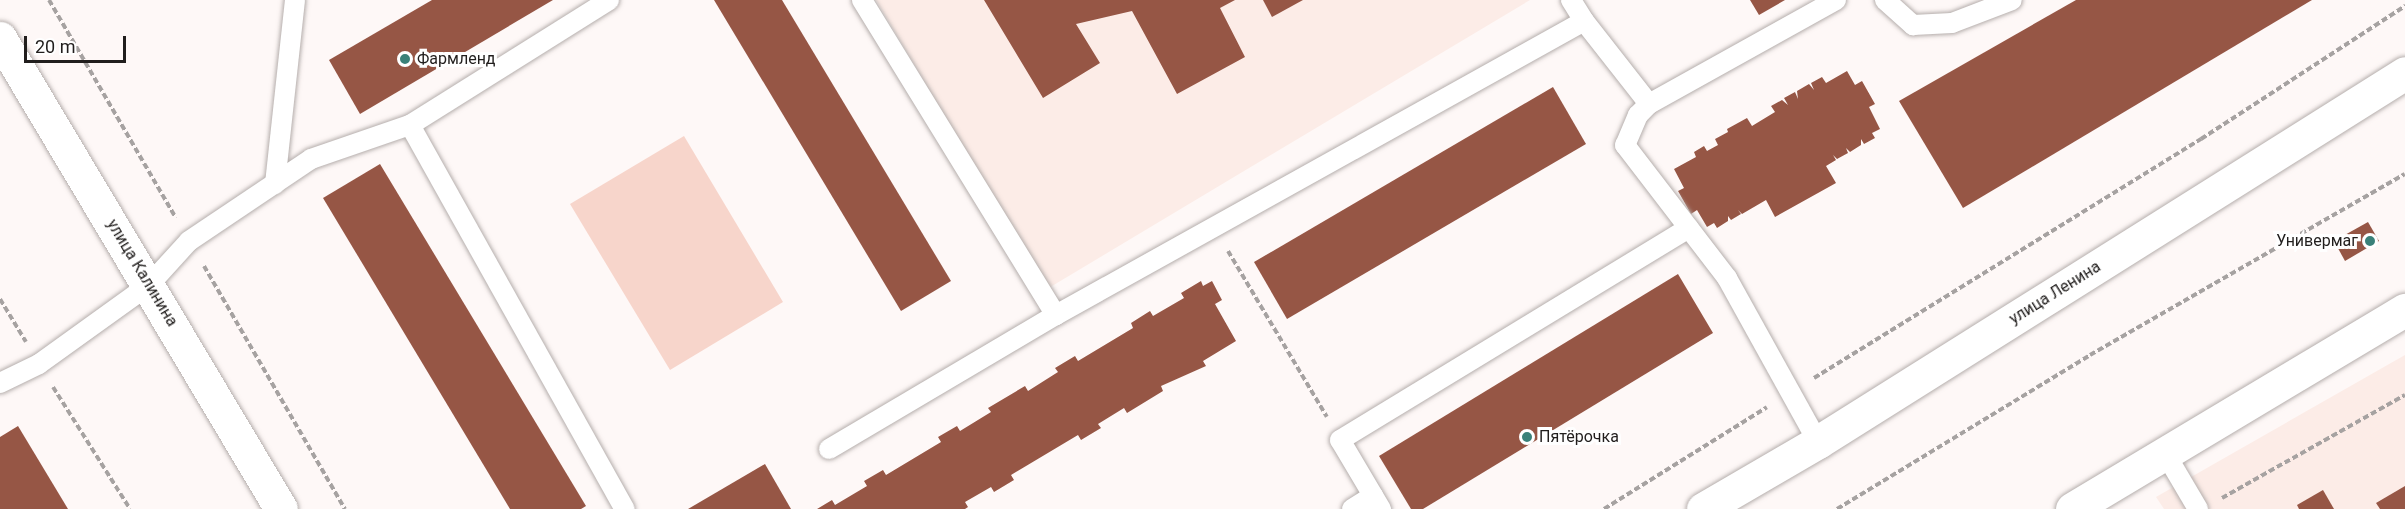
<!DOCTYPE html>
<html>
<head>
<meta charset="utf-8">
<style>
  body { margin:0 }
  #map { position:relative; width:2405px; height:509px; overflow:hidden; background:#fef8f7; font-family:Roboto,sans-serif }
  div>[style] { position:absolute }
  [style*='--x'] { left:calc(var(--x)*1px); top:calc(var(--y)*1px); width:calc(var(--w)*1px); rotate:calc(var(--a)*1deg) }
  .built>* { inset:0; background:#fcece7 }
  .green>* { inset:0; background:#f7d5cb }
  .building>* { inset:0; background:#965645 }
  .path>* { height:4px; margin-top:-2px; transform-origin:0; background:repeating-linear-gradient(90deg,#a6a2a1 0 6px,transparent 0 9px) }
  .roads { filter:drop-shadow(0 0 2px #b5aeac) drop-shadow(0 0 2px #b5aeac) }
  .service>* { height:20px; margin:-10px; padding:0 10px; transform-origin:10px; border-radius:10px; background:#fff }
  .minor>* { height:33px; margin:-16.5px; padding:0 16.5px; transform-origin:16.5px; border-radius:16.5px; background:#fff }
  .tertiary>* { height:33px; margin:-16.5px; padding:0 16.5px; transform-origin:16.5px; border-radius:16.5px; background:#fff }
  .dots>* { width:16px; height:16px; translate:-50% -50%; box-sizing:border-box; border:3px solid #fff; border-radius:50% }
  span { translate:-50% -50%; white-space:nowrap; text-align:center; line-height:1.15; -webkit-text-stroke:6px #fff; paint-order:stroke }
  .poi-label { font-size:16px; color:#211e1d }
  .left { translate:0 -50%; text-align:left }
  .right { translate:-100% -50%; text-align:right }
  .street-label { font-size:16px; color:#211e1d }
  .scale { position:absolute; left:24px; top:36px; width:102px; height:27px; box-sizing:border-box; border:3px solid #211e1d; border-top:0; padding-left:8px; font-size:18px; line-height:21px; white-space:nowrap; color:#211e1d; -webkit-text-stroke:4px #fff; paint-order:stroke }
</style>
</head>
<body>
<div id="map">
  <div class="built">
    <i style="clip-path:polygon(876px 0,1530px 0,1047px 289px)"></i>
    <i style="clip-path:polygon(2405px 355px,2405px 509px,2164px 509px,2156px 497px)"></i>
  </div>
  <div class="green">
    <i style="clip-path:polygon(684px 136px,783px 302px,670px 370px,570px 204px)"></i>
  </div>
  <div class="building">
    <i style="clip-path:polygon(432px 0,553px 0,360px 114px,329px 60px)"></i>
    <i style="clip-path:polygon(714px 0,782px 0,951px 281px,901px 311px)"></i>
    <i style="clip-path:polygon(984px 0,1235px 0,1220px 8px,1245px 57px,1177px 94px,1132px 11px,1076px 24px,1100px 63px,1043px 98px)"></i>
    <i style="clip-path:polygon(1263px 0,1303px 0,1272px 17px)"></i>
    <i style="clip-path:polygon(1750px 0,1785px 0,1759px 15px)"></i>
    <i style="clip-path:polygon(2076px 0,2312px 0,1963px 208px,1899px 101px)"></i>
    <i style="clip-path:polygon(1847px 71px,1855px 85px,1862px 81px,1875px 104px,1869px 107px,1880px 129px,1872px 133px,1875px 138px,1864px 144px,1861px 139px,1861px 145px,1850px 152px,1846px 148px,1848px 153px,1837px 159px,1833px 155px,1836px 160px,1826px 166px,1836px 183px,1775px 217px,1766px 200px,1742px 214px,1738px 210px,1741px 214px,1731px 220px,1728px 216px,1728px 221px,1717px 228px,1714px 223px,1707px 227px,1697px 210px,1691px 214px,1678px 191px,1684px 188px,1674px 169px,1696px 157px,1694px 152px,1704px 146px,1707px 151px,1718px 145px,1715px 139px,1728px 132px,1727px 129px,1747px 118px,1752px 126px,1775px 112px,1771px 106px,1782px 100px,1788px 105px,1784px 98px,1795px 92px,1798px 99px,1797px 91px,1809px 84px,1814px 90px,1811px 83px,1822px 77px,1826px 83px)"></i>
    <i style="clip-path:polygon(1553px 87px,1586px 144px,1287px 319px,1254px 262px)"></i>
    <i style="clip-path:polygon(380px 164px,586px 506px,581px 509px,510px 509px,323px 198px)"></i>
    <i style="clip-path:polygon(2368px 222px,2379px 241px,2345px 261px,2334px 241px)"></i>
    <i style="clip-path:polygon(1678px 274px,1713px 333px,1423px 509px,1411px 509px,1379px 456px)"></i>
    <i style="clip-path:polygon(1201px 281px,1203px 286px,1212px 281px,1222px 300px,1215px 304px,1236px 341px,1203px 361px,1206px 366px,1161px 386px,1163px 391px,1127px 413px,1124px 408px,1098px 424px,1101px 428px,1081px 440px,1078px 435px,1011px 475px,1014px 480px,994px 492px,991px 487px,965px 502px,968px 507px,965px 509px,817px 509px,832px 500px,835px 505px,867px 486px,864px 481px,883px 470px,886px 475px,941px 442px,938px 437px,957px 426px,960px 431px,991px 412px,988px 408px,1025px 386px,1028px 391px,1058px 372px,1055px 368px,1075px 356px,1078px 361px,1133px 328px,1131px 323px,1150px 311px,1153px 316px,1184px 298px,1181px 293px)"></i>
    <i style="clip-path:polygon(18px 426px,68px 509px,0 509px,0 437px)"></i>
    <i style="clip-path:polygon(765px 464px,791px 509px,688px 509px)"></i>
    <i style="clip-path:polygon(2405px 486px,2405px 509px,2380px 509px,2376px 503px)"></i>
    <i style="clip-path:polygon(2323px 490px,2334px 509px,2299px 509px,2297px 505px)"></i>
  </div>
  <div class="path">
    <i style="--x:49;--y:0;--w:252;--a:59.8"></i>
    <i style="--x:1228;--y:251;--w:193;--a:59.2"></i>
    <i style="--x:204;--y:266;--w:281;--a:59.9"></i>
    <i style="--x:0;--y:299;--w:50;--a:58.8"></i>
    <i style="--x:1814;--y:378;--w:455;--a:-31.7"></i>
    <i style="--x:2201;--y:139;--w:244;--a:-33.1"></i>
    <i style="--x:53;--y:387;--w:144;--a:57.7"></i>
    <i style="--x:2222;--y:498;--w:210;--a:-29.4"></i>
    <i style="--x:1604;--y:509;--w:192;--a:-32"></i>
    <i style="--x:1837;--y:509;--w:296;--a:-31.3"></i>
    <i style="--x:2090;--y:355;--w:363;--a:-29.9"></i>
  </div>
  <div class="roads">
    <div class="service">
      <i style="--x:862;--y:0;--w:370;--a:58.4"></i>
      <i style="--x:1056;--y:315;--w:604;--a:-29.11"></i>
      <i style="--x:1584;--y:21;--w:105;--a:51.9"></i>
      <i style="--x:1649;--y:104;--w:214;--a:-29.1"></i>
      <i style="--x:1571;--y:0;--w:25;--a:58"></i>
      <i style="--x:1885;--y:0;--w:38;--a:42"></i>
      <i style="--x:1913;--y:25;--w:39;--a:-3"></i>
      <i style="--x:1952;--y:23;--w:64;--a:-21"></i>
      <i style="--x:1649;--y:104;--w:16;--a:135"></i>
      <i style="--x:1638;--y:115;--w:33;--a:113"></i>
      <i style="--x:1625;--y:145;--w:168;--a:52.5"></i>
      <i style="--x:1727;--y:278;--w:188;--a:61"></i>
      <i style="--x:410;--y:125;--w:440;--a:60.8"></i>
      <i style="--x:275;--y:184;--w:185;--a:-83.8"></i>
      <i style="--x:0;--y:383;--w:43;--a:-26"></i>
      <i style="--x:39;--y:364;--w:135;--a:-35.7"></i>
      <i style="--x:149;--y:285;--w:59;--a:-47.7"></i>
      <i style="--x:189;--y:241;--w:147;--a:-33.9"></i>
      <i style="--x:311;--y:159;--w:105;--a:-19"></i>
      <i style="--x:410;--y:125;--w:235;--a:-32.1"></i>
      <i style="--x:829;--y:449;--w:264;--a:-30.6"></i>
      <i style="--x:2165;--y:453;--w:65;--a:59.5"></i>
      <i style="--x:1352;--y:509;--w:25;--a:-32"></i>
      <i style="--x:1381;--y:509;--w:80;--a:-120.7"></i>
      <i style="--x:1340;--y:440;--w:408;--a:-31.3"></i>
    </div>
    <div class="minor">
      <i style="--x:1703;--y:509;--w:133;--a:-30.2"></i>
      <i style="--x:1818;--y:442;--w:693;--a:-32.15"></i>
    </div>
    <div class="tertiary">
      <i style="--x:0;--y:38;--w:548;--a:59.18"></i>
      <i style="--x:2072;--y:509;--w:388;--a:-30.9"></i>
    </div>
  </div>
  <div class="dots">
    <i style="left:405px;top:59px;background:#3a8179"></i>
    <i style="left:2370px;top:241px;background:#3a8179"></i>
    <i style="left:1527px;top:437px;background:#3a8179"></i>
  </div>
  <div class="poi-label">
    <span class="left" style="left:417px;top:59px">Фармленд</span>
    <span class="right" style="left:2358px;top:241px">Универмаг</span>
    <span class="left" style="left:1539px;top:437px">Пятёрочка</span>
  </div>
  <div class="street-label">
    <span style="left:142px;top:273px;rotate:59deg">улица Калинина</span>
    <span style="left:2055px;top:293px;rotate:-32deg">улица Ленина</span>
  </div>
  <div class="scale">20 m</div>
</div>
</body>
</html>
